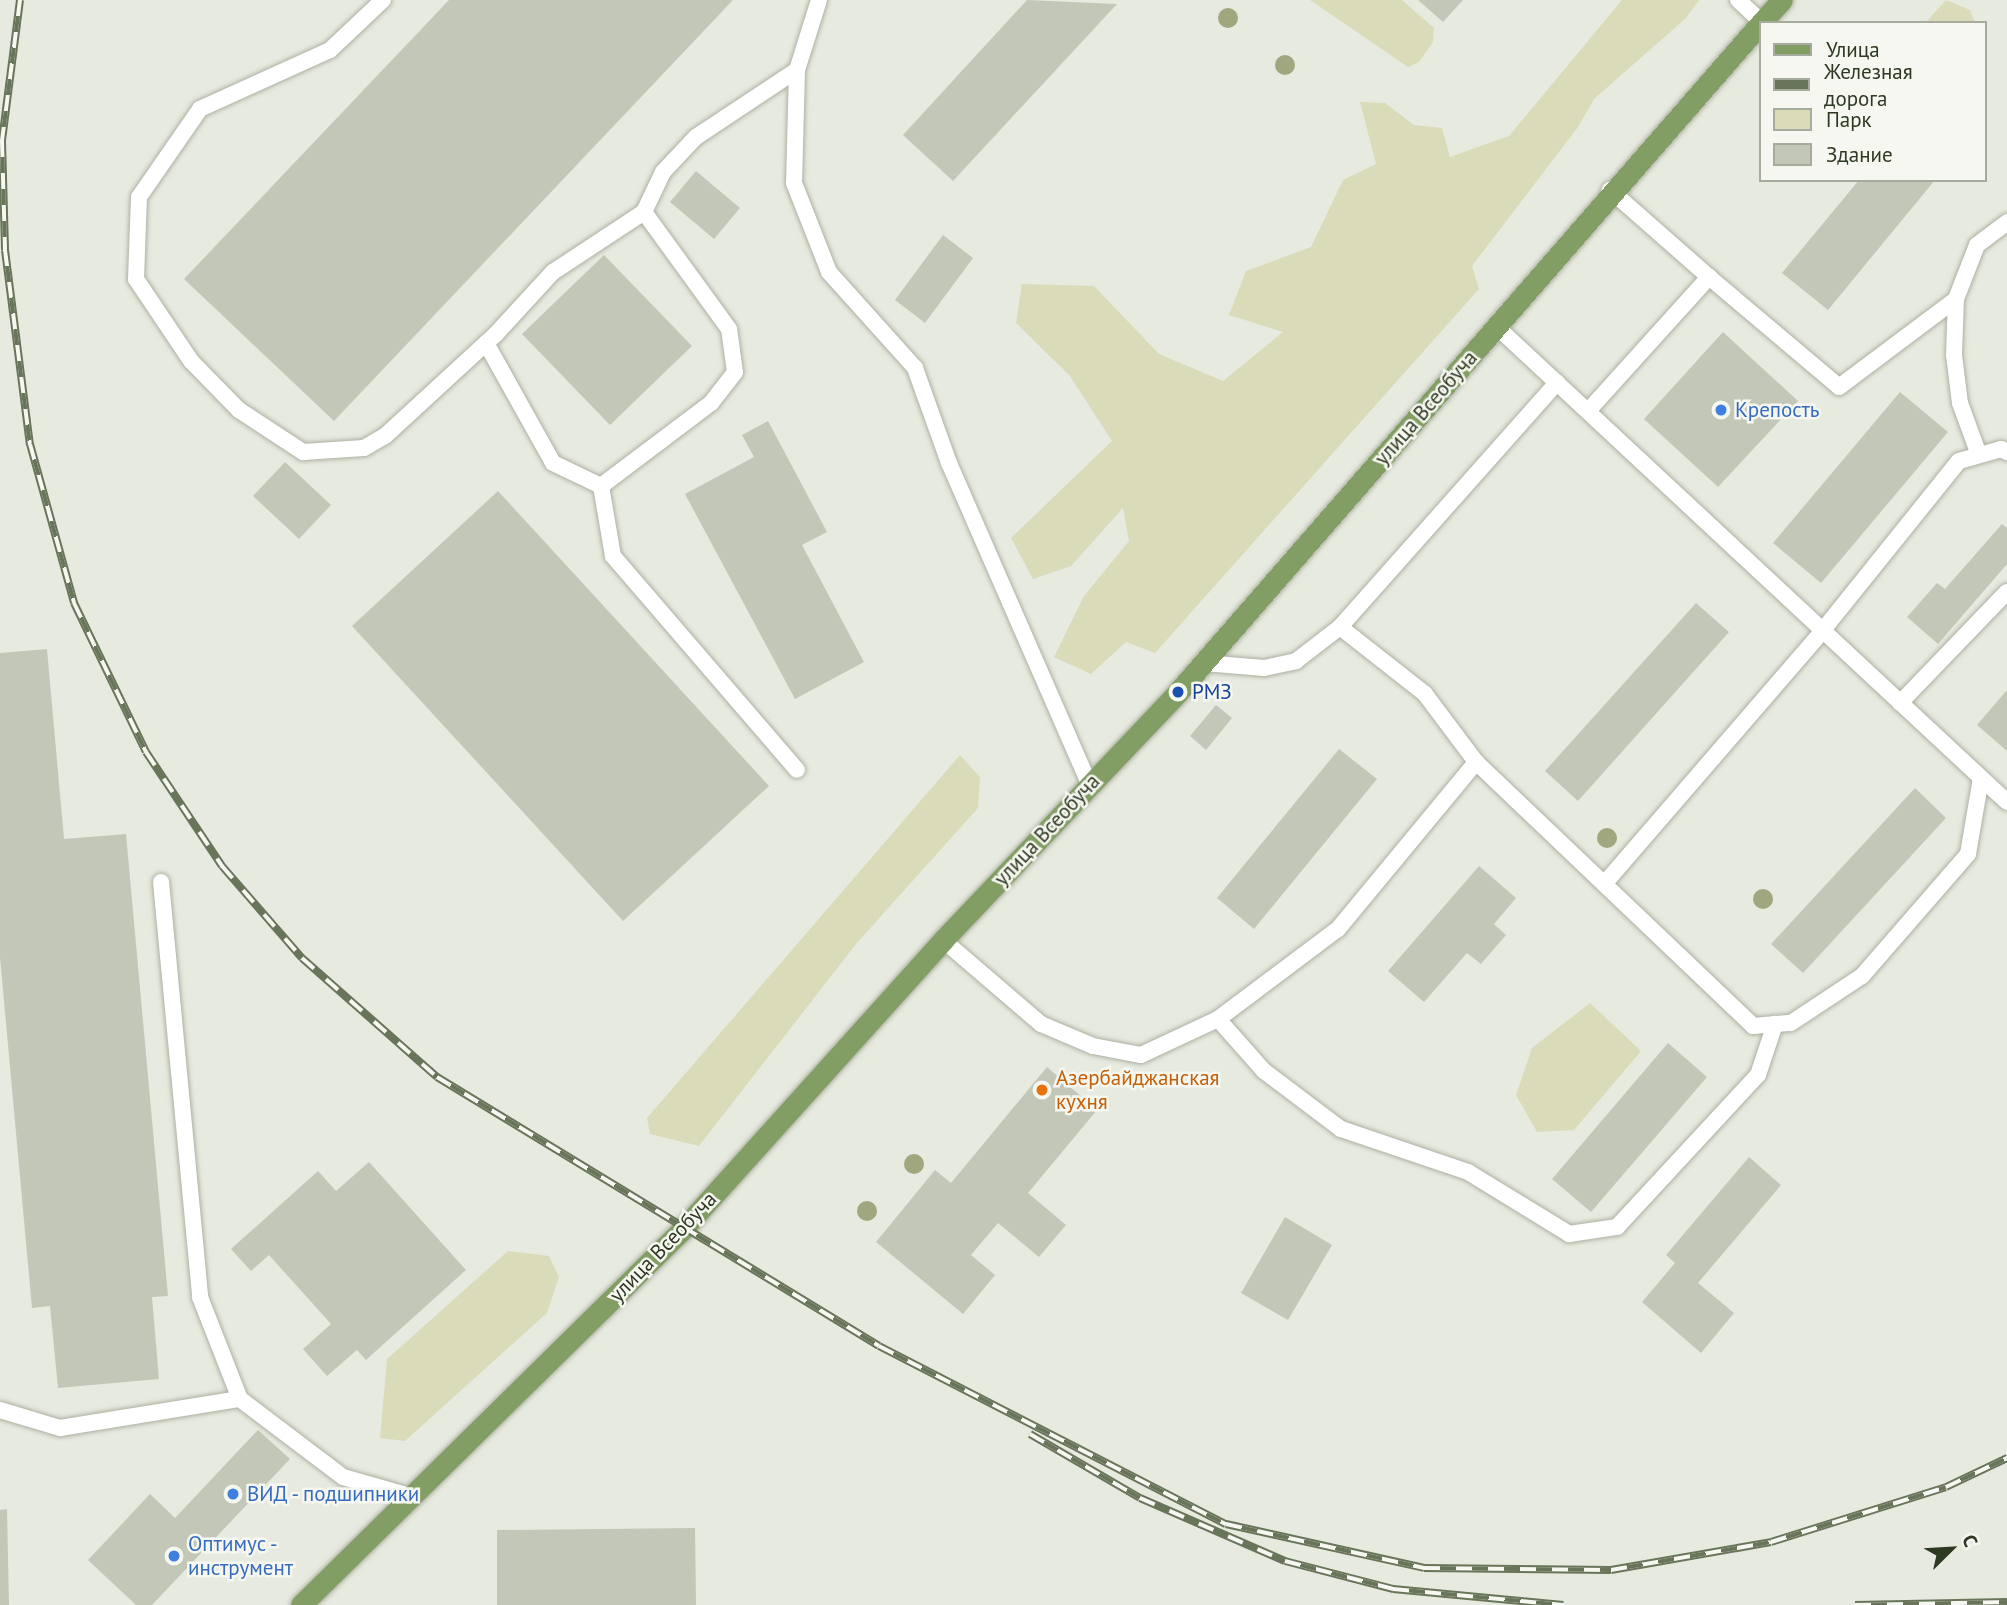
<!DOCTYPE html>
<html>
<head>
<meta charset="utf-8">
<style>
  body { margin:0 }
  #map { position:relative; width:2007px; height:1605px; overflow:hidden; background:#e7eadf; font-family:"PT Sans",sans-serif }
  div>[style] { position:absolute }
  [style*='--x'] { left:calc(var(--x)*1px); top:calc(var(--y)*1px); width:calc(var(--w)*1px); rotate:calc(var(--a)*1deg) }
  .green>* { inset:0; background:#dadbb9 }
  .building>* { inset:0; background:#c3c7b8 }
  .roads { filter:drop-shadow(0 0 2px #acb1a2) drop-shadow(0 0 2px #acb1a2) }
  .service>* { height:16px; margin:-8px; padding:0 8px; transform-origin:8px; border-radius:8px; background:#fff }
  .primary>* { height:21px; margin:-10.5px; padding:0 10.5px; transform-origin:10.5px; border-radius:10.5px; background:#829e65 }
  .rail>* { height:8px; margin-top:-4px; transform-origin:0; background:repeating-linear-gradient(90deg,#f5f7f0 0 16px,#69755b 0 32px); box-sizing:border-box; border-block:2px solid #69755b }
  .trees>* { width:20px; height:20px; margin:-10px; border-radius:50%; background:#a0a67d }
  .dots>* { width:19px; height:19px; translate:-50% -50%; box-sizing:border-box; border:4px solid #f5f7f0; border-radius:50% }
  span { translate:-50% -50%; white-space:nowrap; text-align:center; line-height:1.15; -webkit-text-stroke:5px #f5f7f0; paint-order:stroke }
  .street-label { font-size:21px; color:#2e3921 }
  .shop-label { font-size:21px; color:#366cbe }
  .left { translate:0 -50%; text-align:left }
  .transit-label { font-size:21px; color:#164399 }
  .food-label { font-size:21px; color:#c56008 }
  .legend { position:absolute; left:1759px; top:21px; width:228px; height:161px; box-sizing:border-box; background:#f5f7f0; border:2px solid #a5ab9d; margin:0; padding:9px 12px; list-style:none; font-size:21px; color:#2e3921 }
  .legend li { display:flex; align-items:center; gap:14px; height:35px }
  .legend b { width:35px; border:2px solid #a5ab9d }
  .north { position:absolute; left:1916px; top:1514px; width:70px; height:70px; -webkit-text-stroke:5px #f5f7f0; paint-order:stroke; rotate:66deg; font-size:19px; font-weight:700; line-height:28px; text-align:center; color:#2e3921 }
  .north::after { content:''; display:block; margin:auto; width:24px; height:32px; background:#2e3921; clip-path:polygon(50% 0,100% 100%,50% 72%,0 100%) }
</style>
</head>
<body>
<div id="map">
  <div class="green">
    <i style="clip-path:polygon(1310px 0,1402px 0,1434px 28px,1433px 42px,1419px 62px,1408px 67px)"></i>
    <i style="clip-path:polygon(1622px 0,1699px 0,1685px 19px,1594px 99px,1578px 127px,1472px 266px,1479px 289px,1155px 653px,1126px 642px,1091px 674px,1054px 657px,1084px 596px,1129px 541px,1123px 508px,1071px 566px,1033px 579px,1011px 538px,1112px 441px,1070px 376px,1016px 323px,1022px 284px,1094px 286px,1159px 354px,1223px 381px,1283px 332px,1229px 315px,1246px 271px,1311px 247px,1343px 180px,1376px 164px,1360px 102px,1385px 103px,1414px 125px,1442px 128px,1450px 157px,1509px 136px)"></i>
    <i style="clip-path:polygon(1946px 0,1970px 10px,1975px 23px,1925px 23px)"></i>
    <i style="clip-path:polygon(960px 755px,980px 777px,978px 808px,856px 944px,699px 1146px,650px 1134px,647px 1118px)"></i>
    <i style="clip-path:polygon(1590px 1003px,1641px 1051px,1574px 1130px,1537px 1132px,1516px 1095px,1532px 1048px)"></i>
    <i style="clip-path:polygon(508px 1251px,549px 1256px,559px 1277px,547px 1313px,405px 1441px,380px 1438px,387px 1359px)"></i>
  </div>
  <div class="building">
    <i style="clip-path:polygon(449px 0,733px 0,334px 421px,184px 279px)"></i>
    <i style="clip-path:polygon(1027px 0,1117px 4px,953px 181px,903px 135px)"></i>
    <i style="clip-path:polygon(1418px 0,1463px 0,1443px 22px)"></i>
    <i style="clip-path:polygon(696px 171px,740px 208px,714px 239px,670px 202px)"></i>
    <i style="clip-path:polygon(1859px 180px,1935px 180px,1828px 310px,1782px 273px)"></i>
    <i style="clip-path:polygon(943px 235px,973px 258px,925px 323px,895px 300px)"></i>
    <i style="clip-path:polygon(604px 255px,692px 346px,610px 425px,522px 334px)"></i>
    <i style="clip-path:polygon(1723px 332px,1798px 401px,1718px 487px,1644px 419px)"></i>
    <i style="clip-path:polygon(1900px 392px,1948px 432px,1821px 583px,1773px 543px)"></i>
    <i style="clip-path:polygon(768px 421px,827px 532px,802px 545px,864px 662px,795px 699px,685px 494px,754px 457px,742px 435px)"></i>
    <i style="clip-path:polygon(285px 462px,331px 505px,299px 539px,253px 496px)"></i>
    <i style="clip-path:polygon(498px 491px,769px 786px,623px 921px,352px 626px)"></i>
    <i style="clip-path:polygon(2002px 524px,2007px 528px,2007px 564px,1938px 644px,1907px 617px,1937px 583px,1945px 589px)"></i>
    <i style="clip-path:polygon(1696px 603px,1729px 632px,1578px 801px,1545px 771px)"></i>
    <i style="clip-path:polygon(47px 649px,64px 839px,126px 834px,168px 1296px,152px 1297px,159px 1379px,58px 1388px,50px 1306px,32px 1308px,0 957px,0 653px)"></i>
    <i style="clip-path:polygon(2007px 690px,2007px 751px,1977px 725px)"></i>
    <i style="clip-path:polygon(1216px 705px,1232px 718px,1206px 750px,1190px 736px)"></i>
    <i style="clip-path:polygon(1339px 749px,1377px 779px,1254px 929px,1217px 898px)"></i>
    <i style="clip-path:polygon(1915px 788px,1946px 818px,1803px 973px,1771px 944px)"></i>
    <i style="clip-path:polygon(1479px 866px,1516px 898px,1494px 924px,1506px 935px,1481px 964px,1467px 953px,1424px 1002px,1388px 971px)"></i>
    <i style="clip-path:polygon(1668px 1043px,1707px 1077px,1591px 1212px,1552px 1179px)"></i>
    <i style="clip-path:polygon(1047px 1067px,1097px 1110px,1028px 1193px,1066px 1225px,1039px 1257px,998px 1223px,971px 1255px,995px 1275px,963px 1314px,876px 1242px,935px 1170px,951px 1183px)"></i>
    <i style="clip-path:polygon(1749px 1157px,1781px 1185px,1698px 1283px,1734px 1313px,1701px 1353px,1642px 1302px,1675px 1263px,1666px 1255px)"></i>
    <i style="clip-path:polygon(369px 1162px,466px 1270px,366px 1360px,357px 1350px,327px 1376px,303px 1349px,331px 1324px,269px 1255px,251px 1271px,231px 1249px,318px 1171px,336px 1191px)"></i>
    <i style="clip-path:polygon(1285px 1217px,1332px 1245px,1288px 1320px,1241px 1293px)"></i>
    <i style="clip-path:polygon(258px 1430px,290px 1459px,152px 1605px,136px 1605px,88px 1560px,150px 1494px,175px 1518px)"></i>
    <i style="clip-path:polygon(7px 1509px,9px 1605px,0 1605px,0 1510px)"></i>
    <i style="clip-path:polygon(695px 1528px,696px 1605px,497px 1605px,497px 1530px)"></i>
  </div>
  <div class="roads">
    <div class="service">
      <i style="--x:383;--y:0;--w:73;--a:136.7"></i>
      <i style="--x:330;--y:50;--w:143;--a:155.6"></i>
      <i style="--x:200;--y:109;--w:107;--a:124.7"></i>
      <i style="--x:139;--y:197;--w:82;--a:92.1"></i>
      <i style="--x:136;--y:279;--w:99;--a:56.1"></i>
      <i style="--x:191;--y:361;--w:69;--a:45.6"></i>
      <i style="--x:239;--y:410;--w:77;--a:33.3"></i>
      <i style="--x:303;--y:452;--w:61;--a:-3.8"></i>
      <i style="--x:364;--y:448;--w:24;--a:-30"></i>
      <i style="--x:385;--y:436;--w:149;--a:-42.6"></i>
      <i style="--x:495;--y:335;--w:86;--a:-47.4"></i>
      <i style="--x:553;--y:272;--w:109;--a:-33.4"></i>
      <i style="--x:644;--y:212;--w:44;--a:-64.6"></i>
      <i style="--x:663;--y:172;--w:48;--a:-46.7"></i>
      <i style="--x:696;--y:137;--w:121;--a:-33.6"></i>
      <i style="--x:819;--y:0;--w:73;--a:107.4"></i>
      <i style="--x:797;--y:70;--w:113;--a:91.5"></i>
      <i style="--x:794;--y:183;--w:96;--a:68.5"></i>
      <i style="--x:829;--y:272;--w:129;--a:48.1"></i>
      <i style="--x:915;--y:368;--w:101;--a:70.3"></i>
      <i style="--x:949;--y:463;--w:352;--a:66.4"></i>
      <i style="--x:1738;--y:0;--w:33;--a:43"></i>
      <i style="--x:1709;--y:277;--w:170;--a:40.2"></i>
      <i style="--x:1839;--y:387;--w:146;--a:-36.9"></i>
      <i style="--x:1497;--y:327;--w:697;--a:42.96"></i>
      <i style="--x:486;--y:343;--w:137;--a:60.8"></i>
      <i style="--x:553;--y:463;--w:53;--a:25.6"></i>
      <i style="--x:601;--y:486;--w:138;--a:-37"></i>
      <i style="--x:711;--y:403;--w:39;--a:-52"></i>
      <i style="--x:735;--y:372;--w:43;--a:-97.9"></i>
      <i style="--x:729;--y:329;--w:145;--a:-126"></i>
      <i style="--x:1588;--y:411;--w:181;--a:-47.9"></i>
      <i style="--x:1709;--y:277;--w:132;--a:-138.7"></i>
      <i style="--x:1979;--y:455;--w:55;--a:-110.1"></i>
      <i style="--x:1960;--y:403;--w:48;--a:-97.1"></i>
      <i style="--x:1954;--y:355;--w:56;--a:-88"></i>
      <i style="--x:1956;--y:299;--w:58;--a:-68.7"></i>
      <i style="--x:1977;--y:245;--w:38;--a:-37"></i>
      <i style="--x:601;--y:486;--w:71;--a:80.3"></i>
      <i style="--x:613;--y:556;--w:282;--a:49.3"></i>
      <i style="--x:1340;--y:627;--w:108;--a:38.2"></i>
      <i style="--x:1425;--y:694;--w:85;--a:53.1"></i>
      <i style="--x:1476;--y:762;--w:383;--a:43.6"></i>
      <i style="--x:1753;--y:1026;--w:38;--a:-5"></i>
      <i style="--x:1791;--y:1023;--w:85;--a:-33.5"></i>
      <i style="--x:1862;--y:976;--w:162;--a:-49"></i>
      <i style="--x:1968;--y:854;--w:77;--a:-80.3"></i>
      <i style="--x:1204;--y:663;--w:60;--a:4.8"></i>
      <i style="--x:1264;--y:668;--w:33;--a:-12"></i>
      <i style="--x:1296;--y:661;--w:56;--a:-37.7"></i>
      <i style="--x:1340;--y:627;--w:327;--a:-48.4"></i>
      <i style="--x:1900;--y:703;--w:154;--a:-46.1"></i>
      <i style="--x:161;--y:882;--w:417;--a:84.6"></i>
      <i style="--x:200;--y:1297;--w:110;--a:68.6"></i>
      <i style="--x:1605;--y:883;--w:334;--a:-49.2"></i>
      <i style="--x:1823;--y:630;--w:217;--a:-51.2"></i>
      <i style="--x:1959;--y:461;--w:44;--a:-15.9"></i>
      <i style="--x:2001;--y:449;--w:7;--a:27"></i>
      <i style="--x:943;--y:940;--w:129;--a:40.6"></i>
      <i style="--x:1041;--y:1024;--w:56;--a:22.9"></i>
      <i style="--x:1093;--y:1046;--w:49;--a:10.6"></i>
      <i style="--x:1141;--y:1055;--w:85;--a:-25.1"></i>
      <i style="--x:1218;--y:1019;--w:150;--a:-36.9"></i>
      <i style="--x:1338;--y:929;--w:217;--a:-50.4"></i>
      <i style="--x:1218;--y:1019;--w:69;--a:48.5"></i>
      <i style="--x:1264;--y:1071;--w:96;--a:37"></i>
      <i style="--x:1341;--y:1129;--w:134;--a:18.7"></i>
      <i style="--x:1468;--y:1172;--w:119;--a:31.5"></i>
      <i style="--x:1569;--y:1234;--w:49;--a:-8.3"></i>
      <i style="--x:1617;--y:1227;--w:207;--a:-47.2"></i>
      <i style="--x:1758;--y:1075;--w:54;--a:-71.6"></i>
      <i style="--x:0;--y:1410;--w:63;--a:16.7"></i>
      <i style="--x:60;--y:1428;--w:182;--a:-9.2"></i>
      <i style="--x:240;--y:1399;--w:129;--a:37.1"></i>
      <i style="--x:343;--y:1477;--w:73;--a:15.9"></i>
    </div>
    <div class="primary">
      <i style="--x:1761;--y:23;--w:31;--a:-48"></i>
      <i style="--x:301;--y:1605;--w:536;--a:-44.55"></i>
      <i style="--x:683;--y:1229;--w:389;--a:-48"></i>
      <i style="--x:943;--y:940;--w:342;--a:-46.5"></i>
      <i style="--x:1178;--y:692;--w:886;--a:-48.94"></i>
    </div>
  </div>
  <div class="rail">
    <i style="--x:20;--y:0;--w:142;--a:97.3"></i>
    <i style="--x:2;--y:141;--w:109;--a:88.4"></i>
    <i style="--x:5;--y:250;--w:196;--a:82.7"></i>
    <i style="--x:30;--y:444;--w:165;--a:74.5"></i>
    <i style="--x:74;--y:603;--w:165;--a:64.2"></i>
    <i style="--x:146;--y:752;--w:137;--a:56.3"></i>
    <i style="--x:222;--y:866;--w:122;--a:49"></i>
    <i style="--x:302;--y:958;--w:180;--a:41.4"></i>
    <i style="--x:437;--y:1077;--w:517;--a:31.32"></i>
    <i style="--x:879;--y:1346;--w:390;--a:27.2"></i>
    <i style="--x:1226;--y:1524;--w:203;--a:12.5"></i>
    <i style="--x:1424;--y:1568;--w:187;--a:0.6"></i>
    <i style="--x:1611;--y:1570;--w:162;--a:-9.9"></i>
    <i style="--x:1771;--y:1542;--w:183;--a:-17.4"></i>
    <i style="--x:1946;--y:1487;--w:68;--a:-25.4"></i>
    <i style="--x:1030;--y:1434;--w:127;--a:30.2"></i>
    <i style="--x:1140;--y:1498;--w:158;--a:23.5"></i>
    <i style="--x:1285;--y:1561;--w:112;--a:14.5"></i>
    <i style="--x:1393;--y:1589;--w:171;--a:5.4"></i>
    <i style="--x:1855;--y:1605;--w:152;--a:-1.1"></i>
  </div>
  <div class="trees">
    <i style="left:1228px;top:18px"></i>
    <i style="left:1285px;top:65px"></i>
    <i style="left:1607px;top:838px"></i>
    <i style="left:1763px;top:899px"></i>
    <i style="left:914px;top:1164px"></i>
    <i style="left:867px;top:1211px"></i>
  </div>
  <div class="dots">
    <i style="left:1721px;top:410px;background:#3f7fe0"></i>
    <i style="left:1178px;top:692px;background:#1a4fb4"></i>
    <i style="left:1042px;top:1090px;background:#e8710a"></i>
    <i style="left:233px;top:1494px;background:#3f7fe0"></i>
    <i style="left:174px;top:1556px;background:#3f7fe0"></i>
  </div>
  <div class="street-label">
    <span style="left:1426px;top:408px;rotate:-49deg">улица Всеобуча</span>
    <span style="left:1047px;top:830px;rotate:-47deg">улица Всеобуча</span>
    <span style="left:663px;top:1247px;rotate:-46deg">улица Всеобуча</span>
  </div>
  <div class="shop-label">
    <span class="left" style="left:1735px;top:410px">Крепость</span>
    <span class="left" style="left:247px;top:1494px">ВИД - подшипники</span>
    <span class="left" style="left:188px;top:1556px">Оптимус -<br>инструмент</span>
  </div>
  <div class="transit-label">
    <span class="left" style="left:1192px;top:692px">РМЗ</span>
  </div>
  <div class="food-label">
    <span class="left" style="left:1056px;top:1090px">Азербайджанская<br>кухня</span>
  </div>
  <ul class="legend">
  <li><b style="height:9px;background:#829e65"></b>Улица</li>
  <li><b style="height:9px;background:#69755b"></b>Железная дорога</li>
  <li><b style="height:19px;background:#dadbb9"></b>Парк</li>
  <li><b style="height:19px;background:#c3c7b8"></b>Здание</li>
  </ul>
  <div class="north">С</div>
</div>
</body>
</html>
